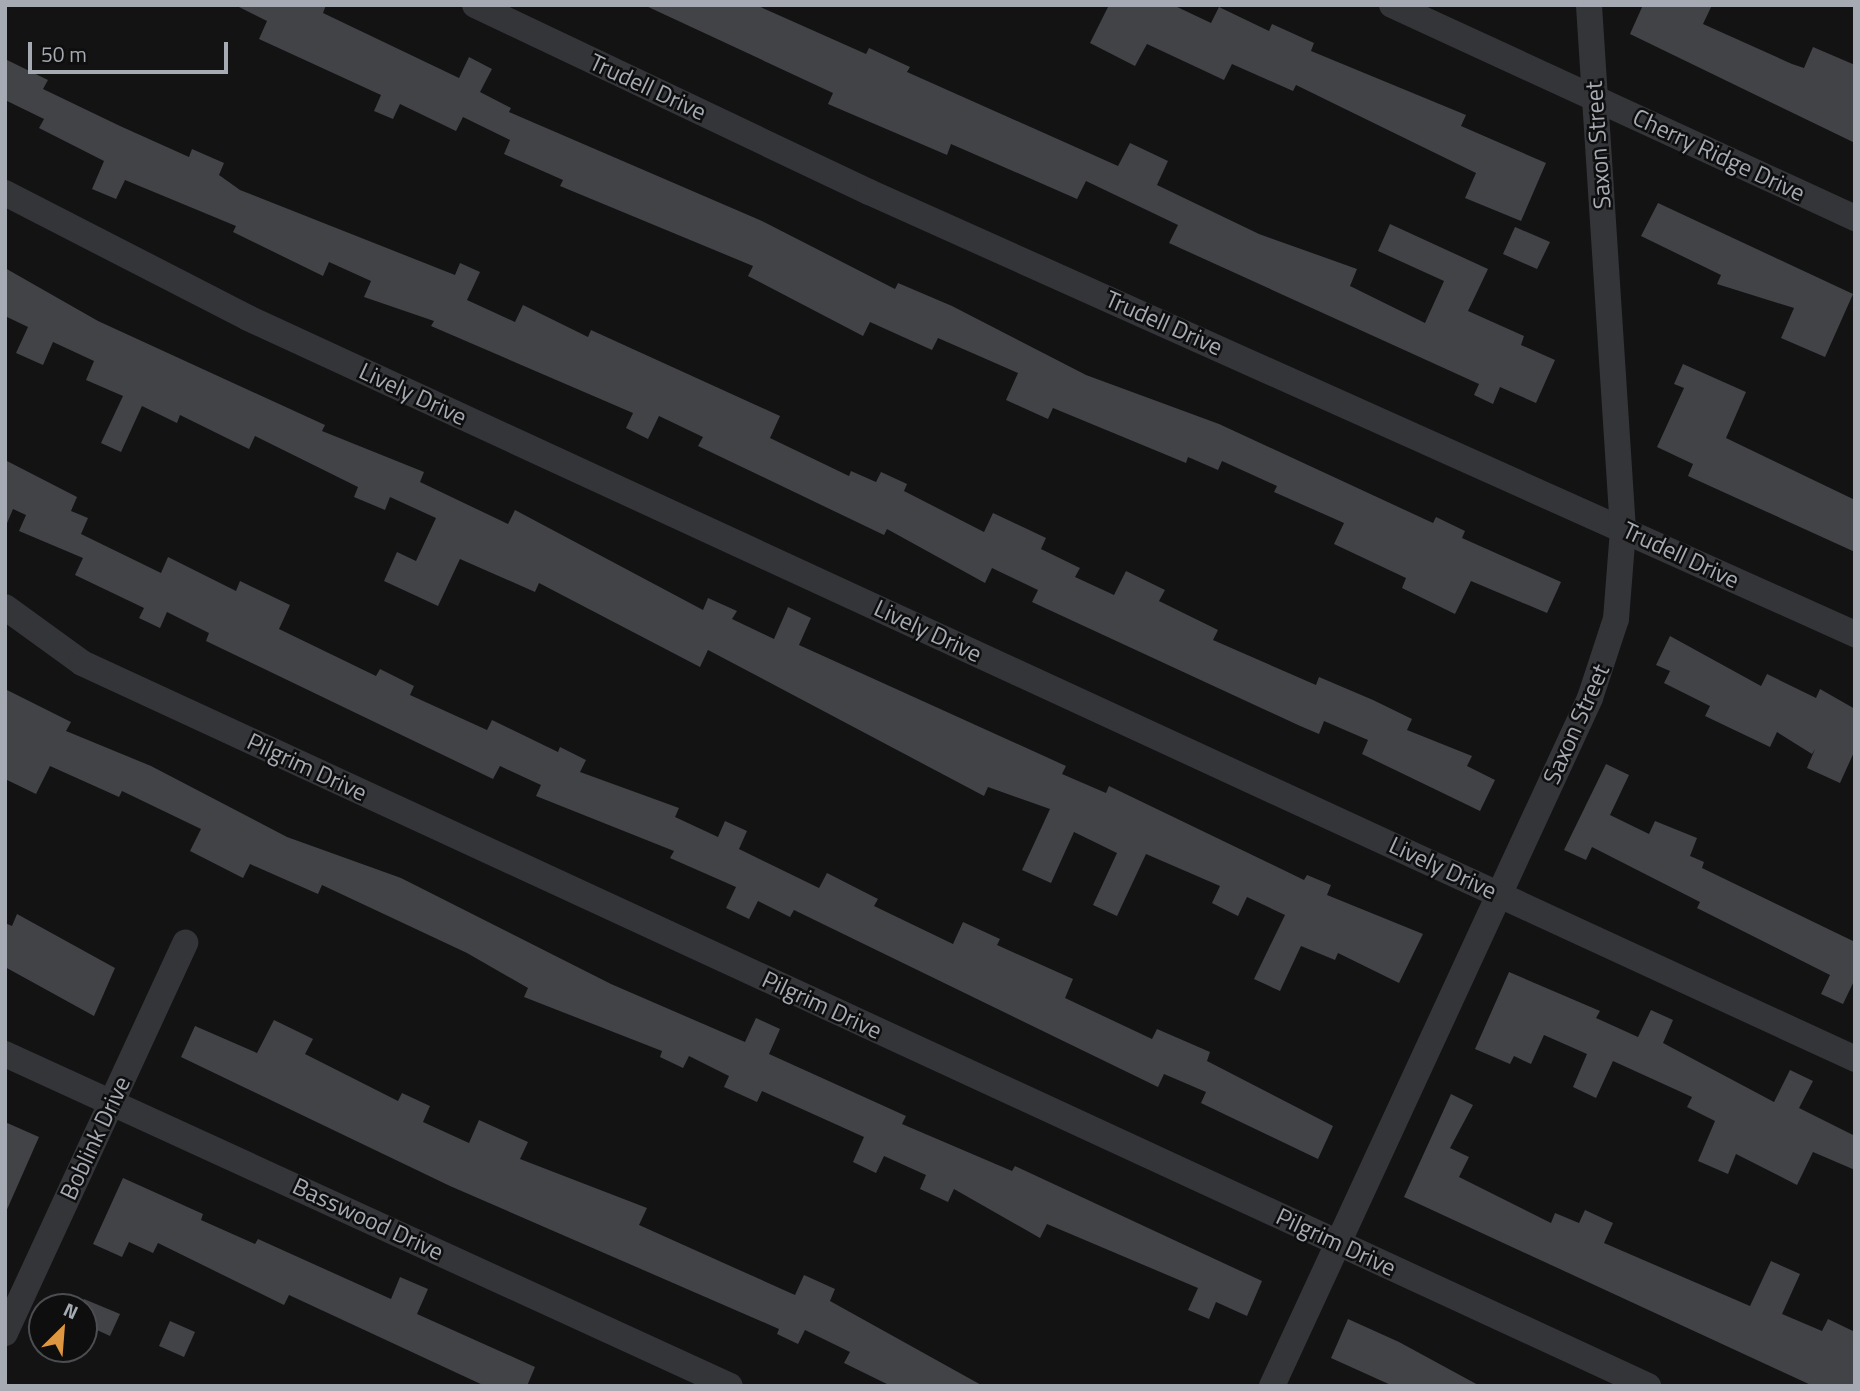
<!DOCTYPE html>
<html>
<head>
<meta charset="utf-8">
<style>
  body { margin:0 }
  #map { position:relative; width:1860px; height:1391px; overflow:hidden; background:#131314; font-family:"Titillium Web",sans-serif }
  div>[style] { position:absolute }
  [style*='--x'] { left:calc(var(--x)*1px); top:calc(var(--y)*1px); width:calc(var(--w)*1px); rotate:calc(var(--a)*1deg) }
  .building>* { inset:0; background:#424347 }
  .street>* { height:26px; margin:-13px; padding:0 13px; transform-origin:13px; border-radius:13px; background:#343539 }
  span { translate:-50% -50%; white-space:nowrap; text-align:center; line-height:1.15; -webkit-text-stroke:5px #0e0e0f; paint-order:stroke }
  .street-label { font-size:24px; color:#a6abb3 }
  .frame { position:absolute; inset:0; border:7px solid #a6abb3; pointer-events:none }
  .north { position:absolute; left:28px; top:1293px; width:70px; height:70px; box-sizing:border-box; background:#0e0e0f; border:2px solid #4b4d51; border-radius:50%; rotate:25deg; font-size:19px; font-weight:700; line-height:28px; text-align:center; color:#a6abb3 }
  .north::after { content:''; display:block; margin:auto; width:24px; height:32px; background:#df9640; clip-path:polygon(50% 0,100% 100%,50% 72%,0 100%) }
  .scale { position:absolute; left:28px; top:42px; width:200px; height:32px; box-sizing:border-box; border:4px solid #a6abb3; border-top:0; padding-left:9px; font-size:21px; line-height:24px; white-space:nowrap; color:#a6abb3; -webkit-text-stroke:5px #0e0e0f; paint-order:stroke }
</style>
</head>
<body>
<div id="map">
  <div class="building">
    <i style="clip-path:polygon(235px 5px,326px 5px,323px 13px,459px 78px,469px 57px,492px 69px,480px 92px,511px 108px,509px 112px,762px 221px,895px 289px,898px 283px,952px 306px,1086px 375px,1219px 424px,1433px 523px,1436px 517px,1465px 531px,1462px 538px,1561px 582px,1547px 613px,1471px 581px,1455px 614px,1402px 588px,1406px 578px,1334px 544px,1344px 523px,1274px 492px,1277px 486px,1222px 461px,1218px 470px,1188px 457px,1186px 463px,1053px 408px,1048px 419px,1006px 400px,1018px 373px,938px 338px,932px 350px,870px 322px,863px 336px,748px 276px,753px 266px,560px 186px,563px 180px,504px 154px,510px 140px,463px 117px,456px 131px,400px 104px,393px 119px,374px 111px,381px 95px,259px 39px,267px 21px)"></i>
    <i style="clip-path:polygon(644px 5px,756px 5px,866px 54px,869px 48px,910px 67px,907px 72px,1118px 166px,1130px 143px,1168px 161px,1157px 185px,1259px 234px,1357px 269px,1350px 286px,1425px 323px,1444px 281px,1378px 251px,1390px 224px,1488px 269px,1468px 311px,1524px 336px,1521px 345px,1555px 360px,1536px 403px,1500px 387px,1493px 404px,1474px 395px,1479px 384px,1169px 243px,1178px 225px,1086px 181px,1077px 199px,951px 144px,947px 155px,828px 104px,833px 93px)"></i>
    <i style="clip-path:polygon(1109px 5px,1173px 5px,1211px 23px,1219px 7px,1269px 31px,1272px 24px,1314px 43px,1311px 51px,1466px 115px,1461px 126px,1546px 163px,1521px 221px,1465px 198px,1476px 173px,1296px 85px,1293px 91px,1232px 64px,1224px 80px,1147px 44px,1135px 66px,1090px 43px)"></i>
    <i style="clip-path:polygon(1643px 5px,1712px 5px,1703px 24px,1792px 64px,1804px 68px,1813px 47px,1855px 65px,1855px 143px,1630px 34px)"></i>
    <i style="clip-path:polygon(5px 59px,48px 80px,43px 89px,120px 126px,189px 157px,192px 149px,224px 163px,219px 175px,240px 190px,455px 275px,460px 263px,480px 272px,467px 300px,515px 322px,523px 305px,588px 337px,591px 330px,780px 416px,770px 438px,849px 476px,851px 471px,876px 482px,881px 472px,907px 484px,904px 491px,984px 532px,993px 513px,1046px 538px,1041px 549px,1080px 568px,1075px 577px,1114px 595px,1126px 571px,1165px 590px,1159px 601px,1218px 630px,1213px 640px,1316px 685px,1319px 677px,1373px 700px,1412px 719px,1407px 730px,1472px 756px,1467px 766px,1495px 780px,1480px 811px,1362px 754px,1368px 740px,1324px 721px,1319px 734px,1298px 725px,1032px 602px,1038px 590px,992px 568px,985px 583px,887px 529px,884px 535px,698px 446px,703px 437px,659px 416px,648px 439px,626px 428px,633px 413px,431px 326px,434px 321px,364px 297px,371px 281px,329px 262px,323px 276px,233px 232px,236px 226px,125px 180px,116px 199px,92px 189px,104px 161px,39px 128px,44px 119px,5px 100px)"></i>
    <i style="clip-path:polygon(1658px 203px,1853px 294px,1825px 357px,1781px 338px,1794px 308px,1717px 284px,1721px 275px,1641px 236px)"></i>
    <i style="clip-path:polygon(1515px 227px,1550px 242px,1537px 269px,1503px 254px)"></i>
    <i style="clip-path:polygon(5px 268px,98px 321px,325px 425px,322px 431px,424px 472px,420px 482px,508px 524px,515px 510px,703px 610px,708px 598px,737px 611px,732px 619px,774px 639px,788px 607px,811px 618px,799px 645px,1066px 766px,1062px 774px,1106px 793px,1109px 786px,1304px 880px,1307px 875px,1331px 885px,1327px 895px,1423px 934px,1399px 983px,1338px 953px,1335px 960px,1301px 946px,1280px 991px,1254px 979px,1285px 915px,1247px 897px,1238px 916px,1212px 903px,1220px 886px,1146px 854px,1117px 916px,1093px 905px,1117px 853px,1074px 832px,1051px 883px,1022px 870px,1050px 809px,988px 787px,984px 796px,708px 650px,700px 667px,539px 583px,535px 592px,460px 559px,438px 606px,384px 581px,397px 552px,416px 561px,436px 518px,390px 497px,385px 510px,354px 497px,358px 487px,255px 436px,249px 449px,180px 415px,177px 423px,142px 406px,121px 452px,101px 443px,123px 396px,86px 380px,94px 361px,53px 342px,43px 365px,16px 353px,28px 327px,5px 316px)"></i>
    <i style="clip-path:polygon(1683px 364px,1746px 392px,1726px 438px,1855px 500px,1855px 552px,1688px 476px,1693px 464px,1657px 447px,1684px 388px,1674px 384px)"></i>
    <i style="clip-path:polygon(5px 460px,77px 497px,71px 511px,88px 518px,81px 534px,161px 573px,168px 557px,236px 591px,240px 581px,290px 605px,279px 629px,376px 676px,380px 669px,414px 686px,410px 695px,487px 730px,492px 720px,558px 752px,560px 747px,586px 760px,580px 772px,679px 808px,675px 817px,718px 837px,725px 821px,747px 831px,739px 849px,819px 888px,827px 873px,878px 899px,874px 906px,953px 944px,963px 922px,1000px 939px,997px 945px,1073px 979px,1065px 998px,1152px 1039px,1157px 1029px,1210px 1052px,1207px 1061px,1333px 1126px,1318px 1159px,1201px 1103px,1206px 1092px,1164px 1074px,1158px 1087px,794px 910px,790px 917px,758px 901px,749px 919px,726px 908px,736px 887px,670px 858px,674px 851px,536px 796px,541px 785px,500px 766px,493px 779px,206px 641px,209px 633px,167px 612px,160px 628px,139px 618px,144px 608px,75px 575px,83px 558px,19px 531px,26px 515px,13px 509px,5px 528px)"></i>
    <i style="clip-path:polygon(1670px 636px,1761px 686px,1767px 674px,1816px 698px,1820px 689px,1855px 709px,1855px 750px,1840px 783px,1807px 768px,1815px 749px,1812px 754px,1777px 732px,1770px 747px,1705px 716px,1710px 706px,1664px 683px,1670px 671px,1656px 665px)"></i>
    <i style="clip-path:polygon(5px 689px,71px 722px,66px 731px,151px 766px,287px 837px,401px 878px,611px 984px,745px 1042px,756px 1018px,780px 1029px,769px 1054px,906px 1116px,902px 1124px,1012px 1171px,1015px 1166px,1262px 1281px,1247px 1316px,1216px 1302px,1209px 1319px,1188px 1310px,1198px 1288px,1047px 1224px,1040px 1238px,954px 1189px,948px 1202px,920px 1189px,926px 1175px,884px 1156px,876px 1173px,853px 1162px,864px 1137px,762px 1091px,757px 1102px,724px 1087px,729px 1076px,689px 1056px,683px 1068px,660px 1057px,662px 1051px,524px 997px,528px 988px,467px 953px,322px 885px,318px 894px,250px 864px,243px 878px,190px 851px,201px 829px,122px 791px,119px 797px,50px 766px,36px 794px,5px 779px)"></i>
    <i style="clip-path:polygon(1606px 764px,1629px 775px,1610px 815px,1649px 834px,1655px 821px,1697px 838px,1690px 856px,1704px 862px,1702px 868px,1855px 942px,1855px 979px,1843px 1004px,1821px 994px,1830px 975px,1697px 908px,1700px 902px,1592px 847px,1586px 860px,1564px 850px)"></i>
    <i style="clip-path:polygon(17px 914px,115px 968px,94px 1016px,5px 967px,5px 923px,12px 926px)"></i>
    <i style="clip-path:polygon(1509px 972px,1600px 1011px,1596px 1018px,1638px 1037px,1651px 1010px,1673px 1020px,1663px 1043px,1774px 1102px,1790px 1070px,1813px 1081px,1799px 1108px,1855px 1136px,1855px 1170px,1813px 1152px,1797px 1185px,1736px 1154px,1728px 1174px,1698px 1161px,1715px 1121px,1687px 1107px,1692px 1097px,1613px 1061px,1596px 1098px,1573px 1087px,1587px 1054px,1544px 1035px,1531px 1064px,1514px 1056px,1510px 1064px,1475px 1049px)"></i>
    <i style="clip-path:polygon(274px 1020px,313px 1039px,305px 1054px,398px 1101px,402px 1093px,430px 1106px,423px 1122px,469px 1143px,479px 1120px,528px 1142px,520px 1159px,647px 1208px,639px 1225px,795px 1295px,804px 1275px,835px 1289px,830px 1301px,983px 1386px,891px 1386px,844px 1363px,850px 1352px,805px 1330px,798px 1344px,777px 1334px,779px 1329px,450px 1186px,181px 1057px,195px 1026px,257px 1053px)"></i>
    <i style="clip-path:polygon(1451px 1094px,1473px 1105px,1450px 1148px,1469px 1157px,1459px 1177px,1551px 1223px,1555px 1213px,1579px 1223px,1585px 1210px,1613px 1223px,1604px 1243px,1750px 1306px,1771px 1261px,1800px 1274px,1782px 1314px,1822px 1331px,1828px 1319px,1855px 1332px,1855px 1386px,1813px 1386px,1404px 1197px)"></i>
    <i style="clip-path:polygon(5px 1122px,39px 1137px,5px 1214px)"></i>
    <i style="clip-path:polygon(123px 1178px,203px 1214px,201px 1220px,255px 1244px,258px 1239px,391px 1299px,400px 1277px,428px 1289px,417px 1314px,535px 1367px,527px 1386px,485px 1386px,289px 1295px,284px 1305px,158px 1243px,153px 1253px,129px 1242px,122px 1257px,93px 1244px)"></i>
    <i style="clip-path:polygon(84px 1299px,120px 1314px,110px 1336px,84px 1324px)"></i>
    <i style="clip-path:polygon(1348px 1319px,1399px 1342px,1480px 1386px,1393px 1386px,1331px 1358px)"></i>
    <i style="clip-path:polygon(170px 1321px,195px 1332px,184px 1357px,159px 1346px)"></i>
  </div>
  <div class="street">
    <i style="--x:475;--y:5;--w:436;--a:25.4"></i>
    <i style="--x:869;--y:192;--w:1081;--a:24.15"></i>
    <i style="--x:1392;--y:5;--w:510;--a:24.7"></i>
    <i style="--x:5;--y:193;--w:273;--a:27.2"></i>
    <i style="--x:248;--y:318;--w:1770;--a:24.75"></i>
    <i style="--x:5;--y:607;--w:95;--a:36"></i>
    <i style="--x:82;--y:663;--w:1725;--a:24.78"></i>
    <i style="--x:5;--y:1054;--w:797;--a:24.6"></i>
    <i style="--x:5;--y:1333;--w:430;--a:-65.2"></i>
    <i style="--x:1272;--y:1386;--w:758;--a:-65.19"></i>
    <i style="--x:1590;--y:698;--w:83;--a:-71.8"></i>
    <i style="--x:1616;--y:619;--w:89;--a:-85.5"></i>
    <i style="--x:1623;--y:530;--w:526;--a:-93.71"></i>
  </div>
  <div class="street-label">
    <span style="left:648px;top:87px;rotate:25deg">Trudell Drive</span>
    <span style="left:1598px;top:145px;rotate:-94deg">Saxon Street</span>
    <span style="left:1719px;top:155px;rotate:25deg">Cherry Ridge Drive</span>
    <span style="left:1164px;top:323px;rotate:24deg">Trudell Drive</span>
    <span style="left:413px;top:394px;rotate:25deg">Lively Drive</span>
    <span style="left:1681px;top:555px;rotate:25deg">Trudell Drive</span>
    <span style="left:928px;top:631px;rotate:25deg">Lively Drive</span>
    <span style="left:1576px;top:724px;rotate:-66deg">Saxon Street</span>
    <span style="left:307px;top:767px;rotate:25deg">Pilgrim Drive</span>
    <span style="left:1443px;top:868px;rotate:25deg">Lively Drive</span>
    <span style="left:822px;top:1005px;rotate:25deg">Pilgrim Drive</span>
    <span style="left:95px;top:1138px;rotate:-65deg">Boblink Drive</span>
    <span style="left:368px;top:1219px;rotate:25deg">Basswood Drive</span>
    <span style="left:1336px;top:1242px;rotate:25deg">Pilgrim Drive</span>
  </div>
  <div class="frame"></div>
  <div class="north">N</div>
  <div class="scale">50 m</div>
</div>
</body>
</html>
